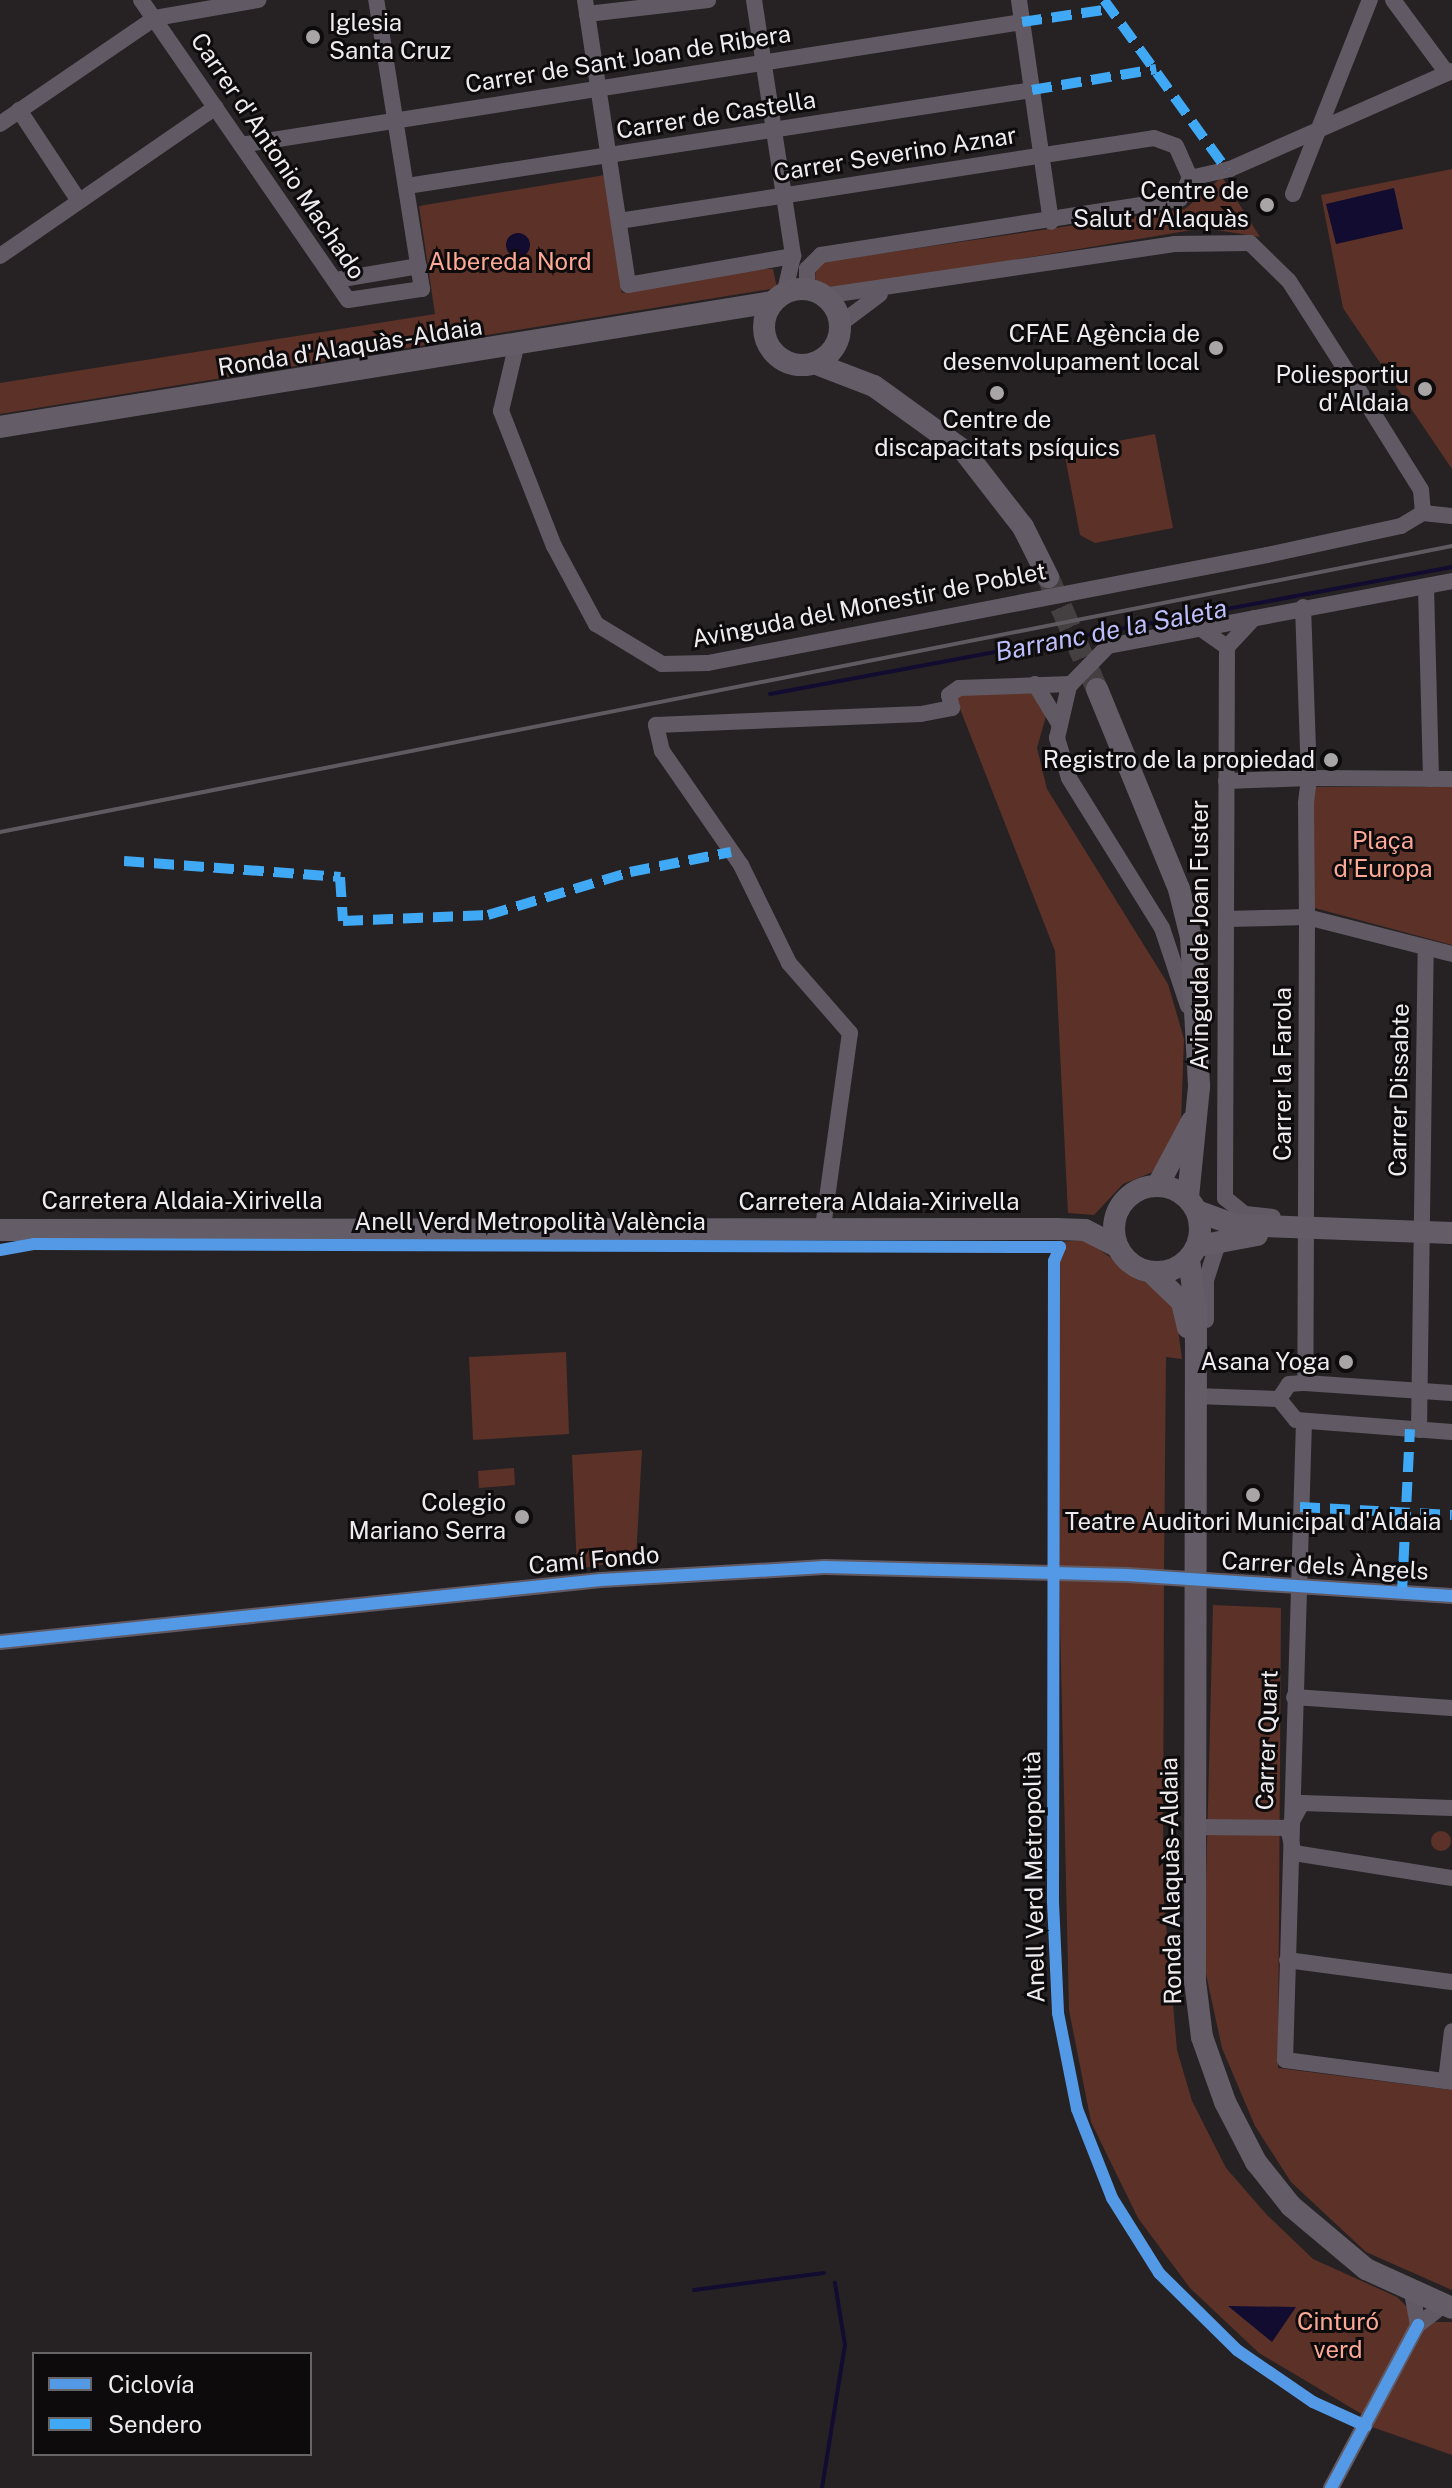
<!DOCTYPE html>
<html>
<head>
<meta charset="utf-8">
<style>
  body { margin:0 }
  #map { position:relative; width:1452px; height:2488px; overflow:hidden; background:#262224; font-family:"Public Sans",sans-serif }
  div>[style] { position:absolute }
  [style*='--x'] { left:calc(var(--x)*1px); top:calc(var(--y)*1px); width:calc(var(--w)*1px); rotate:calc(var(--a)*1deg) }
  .green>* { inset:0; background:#5c3127 }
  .round { border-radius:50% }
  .water>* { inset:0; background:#110c30 }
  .stream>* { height:4px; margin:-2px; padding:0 2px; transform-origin:2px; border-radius:2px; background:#110c30 }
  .secondary-tunnel>* { height:22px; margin-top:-11px; transform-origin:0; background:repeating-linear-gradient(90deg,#444042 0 22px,transparent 0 33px) }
  .street>* { height:16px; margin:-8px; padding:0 8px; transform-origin:8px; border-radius:8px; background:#615a65 }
  .secondary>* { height:22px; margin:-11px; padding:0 11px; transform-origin:11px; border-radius:11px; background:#645d68 }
  .secondary>.ring { margin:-11px; padding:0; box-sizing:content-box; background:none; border:22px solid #645d68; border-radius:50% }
  .rail>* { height:4px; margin:-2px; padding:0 2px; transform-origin:2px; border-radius:2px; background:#5f5a60 }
  .quiet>* { height:10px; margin-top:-5px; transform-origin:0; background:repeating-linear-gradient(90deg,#3fa9f5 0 20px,transparent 0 30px) }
  .cycleway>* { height:12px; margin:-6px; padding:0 6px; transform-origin:6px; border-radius:6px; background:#5399e6 }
  .dots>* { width:22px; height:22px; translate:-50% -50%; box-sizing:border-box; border:4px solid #0e0b0d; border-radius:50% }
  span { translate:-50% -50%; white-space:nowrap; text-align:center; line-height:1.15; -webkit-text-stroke:6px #0e0b0d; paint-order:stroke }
  .poi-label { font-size:24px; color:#efebee }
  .left { translate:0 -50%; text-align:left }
  .right { translate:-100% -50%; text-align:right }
  .street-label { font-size:24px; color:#efebee }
  .park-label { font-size:24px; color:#fda995 }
  .water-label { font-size:26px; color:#bcbffb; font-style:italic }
  .legend { position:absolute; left:32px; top:2352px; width:280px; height:104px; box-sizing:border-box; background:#0e0b0d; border:2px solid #686567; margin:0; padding:10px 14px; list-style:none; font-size:24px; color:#efebee }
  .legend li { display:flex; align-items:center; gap:16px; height:40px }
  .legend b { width:40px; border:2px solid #686567 }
</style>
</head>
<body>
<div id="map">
  <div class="green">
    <i style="clip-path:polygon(1452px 169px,1452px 469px,1343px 308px,1321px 195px)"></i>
    <i style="clip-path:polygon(605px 175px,622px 293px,762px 269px,773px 269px,777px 288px,0 414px,0 383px,435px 314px,419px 206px)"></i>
    <i style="clip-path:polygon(1222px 177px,1260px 237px,1204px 228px,834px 290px,815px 279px,816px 263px,1185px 209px)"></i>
    <i style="clip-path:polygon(1155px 434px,1173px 528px,1095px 543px,1080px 535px,1064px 451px)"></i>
    <i style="clip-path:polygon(1028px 688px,1048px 709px,1037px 748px,1047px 789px,1168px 984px,1184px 1039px,1181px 1122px,1153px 1172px,1123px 1184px,1094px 1215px,1068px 1213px,1055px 951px,955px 696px)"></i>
    <i style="clip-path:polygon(1312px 787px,1452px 787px,1452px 945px,1311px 907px)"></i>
    <i style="clip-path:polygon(1086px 1240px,1170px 1300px,1176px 1314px,1182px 1359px,1166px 1357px,1164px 1571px,1058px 1568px,1058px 1242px)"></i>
    <i style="clip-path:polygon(566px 1352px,569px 1434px,473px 1440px,469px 1357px)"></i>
    <i style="clip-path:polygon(642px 1450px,636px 1560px,577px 1569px,572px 1455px)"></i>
    <i style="clip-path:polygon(514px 1468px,515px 1485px,479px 1488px,478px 1471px)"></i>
    <i style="clip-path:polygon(1059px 1579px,1164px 1582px,1163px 1890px,1177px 2050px,1192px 2101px,1226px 2168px,1267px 2215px,1313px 2259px,1397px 2297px,1418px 2318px,1365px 2416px,1259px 2353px,1190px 2288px,1138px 2218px,1091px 2122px,1069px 2010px)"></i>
    <i style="clip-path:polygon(1213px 1605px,1281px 1608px,1278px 2068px,1452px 2090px,1452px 2290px,1366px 2252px,1291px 2182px,1255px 2126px,1222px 2048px,1204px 1965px)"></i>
    <i class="round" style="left:1431px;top:1831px;width:20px;height:20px"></i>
    <i style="clip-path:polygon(1429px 2322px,1452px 2322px,1452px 2455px,1372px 2427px)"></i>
  </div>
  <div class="water">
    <i style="clip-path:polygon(1394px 188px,1403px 229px,1336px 244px,1326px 204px)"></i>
    <i class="round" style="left:506px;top:233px;width:24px;height:24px"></i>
    <i style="clip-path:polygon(1228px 2306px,1296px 2307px,1272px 2342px)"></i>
  </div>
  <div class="stream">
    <i style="--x:770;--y:694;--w:694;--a:-10.55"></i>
    <i style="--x:694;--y:2290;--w:131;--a:-7.5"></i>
    <i style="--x:822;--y:2488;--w:145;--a:-80.9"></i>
    <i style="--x:845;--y:2345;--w:63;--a:-99.2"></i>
  </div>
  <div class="secondary-tunnel">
    <i style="--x:1048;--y:577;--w:122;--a:66.4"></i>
  </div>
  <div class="street">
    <i style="--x:141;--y:0;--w:364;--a:55.4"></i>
    <i style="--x:348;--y:300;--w:75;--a:-8.5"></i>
    <i style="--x:422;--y:289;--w:293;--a:-99"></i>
    <i style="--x:585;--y:0;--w:288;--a:81.4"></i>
    <i style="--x:628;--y:285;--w:168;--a:-10"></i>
    <i style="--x:754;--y:0;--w:259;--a:81.3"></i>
    <i style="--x:793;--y:256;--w:39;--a:103"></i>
    <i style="--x:1019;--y:0;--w:224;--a:81.8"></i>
    <i style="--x:1393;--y:0;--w:91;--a:53.5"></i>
    <i style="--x:587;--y:14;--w:122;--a:-6.6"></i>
    <i style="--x:19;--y:110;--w:109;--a:56.6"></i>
    <i style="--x:0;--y:124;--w:188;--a:-34.4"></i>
    <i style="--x:155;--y:18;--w:105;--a:-9.9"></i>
    <i style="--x:241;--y:145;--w:791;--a:-8.95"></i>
    <i style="--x:1190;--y:178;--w:41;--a:-12.7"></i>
    <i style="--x:1230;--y:169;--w:243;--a:-23.8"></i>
    <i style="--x:407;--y:186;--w:632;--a:-8.73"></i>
    <i style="--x:1293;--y:194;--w:209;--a:-68.4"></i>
    <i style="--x:619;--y:221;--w:541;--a:-8.82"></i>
    <i style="--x:1154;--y:138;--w:23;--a:20"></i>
    <i style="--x:1176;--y:146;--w:35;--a:66"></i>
    <i style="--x:0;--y:256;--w:262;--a:-34.6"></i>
    <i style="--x:336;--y:280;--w:84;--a:-9.6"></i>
    <i style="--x:807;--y:289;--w:20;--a:-90"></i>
    <i style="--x:807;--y:269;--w:20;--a:-45"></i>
    <i style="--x:821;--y:255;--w:363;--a:-8.9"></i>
    <i style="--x:1180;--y:199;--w:23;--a:-65"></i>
    <i style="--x:823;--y:296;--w:355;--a:-8.4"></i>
    <i style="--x:1174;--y:244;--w:76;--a:-0.8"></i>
    <i style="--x:1250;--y:243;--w:54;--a:44.3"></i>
    <i style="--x:1289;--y:281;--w:128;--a:57.4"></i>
    <i style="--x:1358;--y:389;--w:119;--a:58"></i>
    <i style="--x:1421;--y:490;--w:23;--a:85"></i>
    <i style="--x:840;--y:324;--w:50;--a:-36.9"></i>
    <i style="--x:516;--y:347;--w:66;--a:103.2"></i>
    <i style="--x:501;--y:411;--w:145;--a:68.6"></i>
    <i style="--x:554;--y:546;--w:89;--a:61.7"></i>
    <i style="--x:596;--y:624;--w:77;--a:31.2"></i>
    <i style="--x:662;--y:664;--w:46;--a:-1.2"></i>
    <i style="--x:708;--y:663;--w:569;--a:-10.93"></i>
    <i style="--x:1267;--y:555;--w:137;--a:-12.2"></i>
    <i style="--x:1401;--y:526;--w:26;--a:-31"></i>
    <i style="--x:1423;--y:513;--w:29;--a:6"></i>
    <i style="--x:1426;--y:587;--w:192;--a:88.5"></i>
    <i style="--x:1254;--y:618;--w:40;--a:133"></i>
    <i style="--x:1227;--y:647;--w:551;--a:90.21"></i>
    <i style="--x:1225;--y:1198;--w:26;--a:39"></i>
    <i style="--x:1245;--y:1214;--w:28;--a:6"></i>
    <i style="--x:1197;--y:626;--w:37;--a:35"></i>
    <i style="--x:1035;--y:684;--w:48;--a:58.6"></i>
    <i style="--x:1452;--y:779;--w:143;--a:-179.6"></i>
    <i style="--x:1309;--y:778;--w:26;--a:97"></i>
    <i style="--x:1306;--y:804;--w:113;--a:89.5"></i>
    <i style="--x:1307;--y:917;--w:150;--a:14.3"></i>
    <i style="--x:1226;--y:781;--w:83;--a:-2.1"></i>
    <i style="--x:1309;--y:778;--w:171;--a:-92"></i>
    <i style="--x:1226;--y:919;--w:81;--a:-1.4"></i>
    <i style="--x:1307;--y:917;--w:466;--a:90.2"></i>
    <i style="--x:1188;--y:1006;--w:82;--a:-108.4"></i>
    <i style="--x:1162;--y:928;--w:176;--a:-121.8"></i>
    <i style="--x:1069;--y:778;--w:42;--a:-106.7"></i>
    <i style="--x:1057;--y:738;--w:53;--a:-77"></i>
    <i style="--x:1069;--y:686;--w:56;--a:-45.7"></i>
    <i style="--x:1108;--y:646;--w:350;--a:-10.7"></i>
    <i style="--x:823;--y:1227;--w:196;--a:-82.1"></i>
    <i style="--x:850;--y:1033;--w:93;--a:-131.1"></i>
    <i style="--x:789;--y:963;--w:109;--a:-116.1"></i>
    <i style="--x:741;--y:865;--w:139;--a:-124.7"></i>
    <i style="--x:662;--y:751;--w:27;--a:-103"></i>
    <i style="--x:656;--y:725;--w:265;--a:-2.4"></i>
    <i style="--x:921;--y:714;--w:32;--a:-11"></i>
    <i style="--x:952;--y:708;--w:13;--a:-103"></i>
    <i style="--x:949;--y:695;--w:12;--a:-35"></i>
    <i style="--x:959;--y:688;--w:112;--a:-2"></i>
    <i style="--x:1206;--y:1320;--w:40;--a:-90"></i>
    <i style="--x:1206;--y:1280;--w:35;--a:-72"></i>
    <i style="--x:1217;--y:1247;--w:14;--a:-30"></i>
    <i style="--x:1196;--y:1396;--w:83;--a:2.1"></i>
    <i style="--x:1279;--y:1399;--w:27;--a:51"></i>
    <i style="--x:1296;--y:1420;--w:156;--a:4.4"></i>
    <i style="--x:1279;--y:1399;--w:18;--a:-56"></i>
    <i style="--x:1289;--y:1384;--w:16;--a:-4"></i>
    <i style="--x:1305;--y:1383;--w:147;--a:3.9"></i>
    <i style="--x:1304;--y:1421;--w:639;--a:91.7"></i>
    <i style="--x:1285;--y:2060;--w:168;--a:7.5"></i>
    <i style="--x:1419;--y:1430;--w:482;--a:-89.2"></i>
    <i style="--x:0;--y:1642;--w:604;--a:-5.89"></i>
    <i style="--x:601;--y:1580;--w:224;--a:-3.3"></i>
    <i style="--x:825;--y:1567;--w:302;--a:1.5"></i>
    <i style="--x:1127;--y:1575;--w:326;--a:3.7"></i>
    <i style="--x:1294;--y:1697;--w:158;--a:4"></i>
    <i style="--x:1452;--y:1808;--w:150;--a:-178.1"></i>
    <i style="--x:1302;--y:1803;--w:29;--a:119"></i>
    <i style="--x:1288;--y:1828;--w:26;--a:77"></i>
    <i style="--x:1294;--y:1853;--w:160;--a:9"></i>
    <i style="--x:1195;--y:1827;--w:93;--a:0.6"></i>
    <i style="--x:1287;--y:1960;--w:166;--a:7.6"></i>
    <i style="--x:1446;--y:2081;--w:50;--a:-83.2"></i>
    <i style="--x:1412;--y:2292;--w:34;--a:80"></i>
    <i style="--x:1418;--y:2325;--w:33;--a:-38"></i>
    <i style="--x:1331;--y:2488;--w:185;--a:-61.9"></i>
  </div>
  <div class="secondary">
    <i class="ring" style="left:764px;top:289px;width:54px;height:54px"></i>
    <i style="--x:814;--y:363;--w:64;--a:21"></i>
    <i style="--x:874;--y:386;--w:111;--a:35.8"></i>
    <i style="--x:964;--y:451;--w:96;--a:52.2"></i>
    <i style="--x:1023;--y:527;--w:56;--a:63.4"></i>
    <i style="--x:0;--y:427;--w:783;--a:-9.19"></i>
    <i style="--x:1097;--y:689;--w:216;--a:67.7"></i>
    <i style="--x:1179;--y:889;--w:49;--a:76"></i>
    <i style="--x:1191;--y:937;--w:150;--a:86.9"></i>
    <i style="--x:1199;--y:1087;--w:112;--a:95.7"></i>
    <i style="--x:1158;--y:1185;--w:72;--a:-62"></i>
    <i class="ring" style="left:1114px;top:1186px;width:64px;height:64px"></i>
    <i style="--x:1197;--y:1211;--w:40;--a:20.2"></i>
    <i style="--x:1235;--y:1225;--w:217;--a:2.1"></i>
    <i style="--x:0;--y:1230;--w:1056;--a:-0.05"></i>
    <i style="--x:1056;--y:1229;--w:29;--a:2"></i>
    <i style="--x:1085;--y:1230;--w:35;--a:27"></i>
    <i style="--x:1198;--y:1246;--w:60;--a:-10.6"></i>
    <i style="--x:1189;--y:1260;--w:50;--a:82"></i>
    <i style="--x:1196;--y:1310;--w:671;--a:90.09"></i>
    <i style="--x:1195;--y:1981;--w:56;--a:82.9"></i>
    <i style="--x:1202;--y:2037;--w:69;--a:70.5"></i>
    <i style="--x:1225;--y:2102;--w:68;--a:62.7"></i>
    <i style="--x:1256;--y:2162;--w:56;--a:51.5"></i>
    <i style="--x:1291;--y:2206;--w:98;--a:40"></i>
    <i style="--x:1366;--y:2269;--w:94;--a:24.4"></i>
    <i style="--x:1152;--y:1273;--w:42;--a:44"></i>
    <i style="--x:1182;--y:1302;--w:26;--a:77"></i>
  </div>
  <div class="rail">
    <i style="--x:0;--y:832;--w:1480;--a:-11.14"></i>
  </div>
  <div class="quiet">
    <i style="--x:1104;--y:0;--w:210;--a:54.1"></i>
    <i style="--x:1022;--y:22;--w:89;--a:-8.4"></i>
    <i style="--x:1032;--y:90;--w:126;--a:-9.6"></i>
    <i style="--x:124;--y:861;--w:217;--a:4.2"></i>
    <i style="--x:340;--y:877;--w:44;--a:86.1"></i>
    <i style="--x:343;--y:921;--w:145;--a:-2.4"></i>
    <i style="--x:488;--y:915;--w:148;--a:-16.8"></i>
    <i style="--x:630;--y:872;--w:103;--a:-11.2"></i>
    <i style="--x:1300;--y:1507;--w:152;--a:3"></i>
    <i style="--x:1402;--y:1592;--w:163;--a:-87.2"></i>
  </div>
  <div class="cycleway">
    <i style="--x:0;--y:1250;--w:35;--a:-10"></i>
    <i style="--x:34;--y:1244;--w:1026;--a:0.17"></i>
    <i style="--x:1060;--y:1247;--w:15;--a:113"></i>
    <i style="--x:1054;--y:1261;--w:641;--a:90.09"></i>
    <i style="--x:1053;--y:1902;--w:111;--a:87.4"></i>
    <i style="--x:1058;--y:2013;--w:98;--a:78.8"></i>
    <i style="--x:1077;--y:2109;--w:96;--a:68.5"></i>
    <i style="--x:1112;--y:2198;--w:89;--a:57.9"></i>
    <i style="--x:1159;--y:2273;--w:110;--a:44.6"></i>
    <i style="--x:1237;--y:2350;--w:92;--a:34.4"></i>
    <i style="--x:1313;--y:2402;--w:58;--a:24.4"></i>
    <i style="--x:0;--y:1642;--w:604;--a:-5.89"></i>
    <i style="--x:601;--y:1580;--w:224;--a:-3.3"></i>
    <i style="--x:825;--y:1567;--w:302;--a:1.5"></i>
    <i style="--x:1127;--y:1575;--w:326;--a:3.7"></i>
    <i style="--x:1331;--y:2488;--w:185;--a:-61.9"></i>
  </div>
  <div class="dots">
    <i style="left:313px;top:37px;background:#a9a5a7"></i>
    <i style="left:1267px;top:205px;background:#a9a5a7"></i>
    <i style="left:1216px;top:348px;background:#a9a5a7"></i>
    <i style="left:1425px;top:389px;background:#a9a5a7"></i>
    <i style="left:997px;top:393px;background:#a9a5a7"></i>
    <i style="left:1331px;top:760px;background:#a9a5a7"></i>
    <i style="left:1346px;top:1362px;background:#a9a5a7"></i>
    <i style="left:1253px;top:1495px;background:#a9a5a7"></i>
    <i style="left:522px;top:1517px;background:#a9a5a7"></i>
  </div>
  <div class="poi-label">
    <span class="left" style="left:329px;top:37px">Iglesia<br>Santa Cruz</span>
    <span class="right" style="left:1249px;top:205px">Centre de<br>Salut d'Alaquàs</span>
    <span class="right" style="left:1200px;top:348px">CFAE Agència de<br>desenvolupament local</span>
    <span class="right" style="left:1409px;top:389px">Poliesportiu<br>d'Aldaia</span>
    <span style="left:997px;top:434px">Centre de<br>discapacitats psíquics</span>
    <span class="right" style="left:1315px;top:760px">Registro de la propiedad</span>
    <span class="right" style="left:1330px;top:1362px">Asana Yoga</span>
    <span class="right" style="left:506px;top:1517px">Colegio<br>Mariano Serra</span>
    <span style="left:1253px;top:1522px">Teatre Auditori Municipal d'Aldaia</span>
  </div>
  <div class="street-label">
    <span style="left:628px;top:59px;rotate:-9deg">Carrer de Sant Joan de Ribera</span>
    <span style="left:716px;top:115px;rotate:-9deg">Carrer de Castella</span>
    <span style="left:895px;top:154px;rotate:-9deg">Carrer Severino Aznar</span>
    <span style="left:278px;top:156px;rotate:56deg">Carrer d'Antonio Machado</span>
    <span style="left:350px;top:347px;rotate:-9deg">Ronda d'Alaquàs-Aldaia</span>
    <span style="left:869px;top:605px;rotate:-11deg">Avinguda del Monestir de Poblet</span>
    <span style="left:1200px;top:935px;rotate:-90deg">Avinguda de Joan Fuster</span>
    <span style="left:1283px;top:1074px;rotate:-90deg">Carrer la Farola</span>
    <span style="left:1399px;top:1090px;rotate:-89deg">Carrer Dissabte</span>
    <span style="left:182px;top:1201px">Carretera Aldaia-Xirivella</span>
    <span style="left:879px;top:1202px">Carretera Aldaia-Xirivella</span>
    <span style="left:530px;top:1222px">Anell Verd Metropolità València</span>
    <span style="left:594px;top:1560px;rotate:-5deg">Camí Fondo</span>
    <span style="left:1325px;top:1566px;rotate:3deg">Carrer dels Àngels</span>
    <span style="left:1267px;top:1740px;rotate:-88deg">Carrer Quart</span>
    <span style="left:1034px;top:1877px;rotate:-91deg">Anell Verd Metropolità</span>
    <span style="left:1171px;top:1881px;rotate:-91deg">Ronda Alaquàs-Aldaia</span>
  </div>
  <div class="park-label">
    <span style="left:510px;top:262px">Albereda Nord</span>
    <span style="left:1383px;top:855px">Plaça<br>d'Europa</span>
    <span style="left:1338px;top:2336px">Cinturó<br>verd</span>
  </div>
  <div class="water-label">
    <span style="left:1111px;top:630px;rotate:-11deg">Barranc de la Saleta</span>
  </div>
  <ul class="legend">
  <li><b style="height:10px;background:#5399e6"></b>Ciclovía</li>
  <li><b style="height:10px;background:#3fa9f5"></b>Sendero</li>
  </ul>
</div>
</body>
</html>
